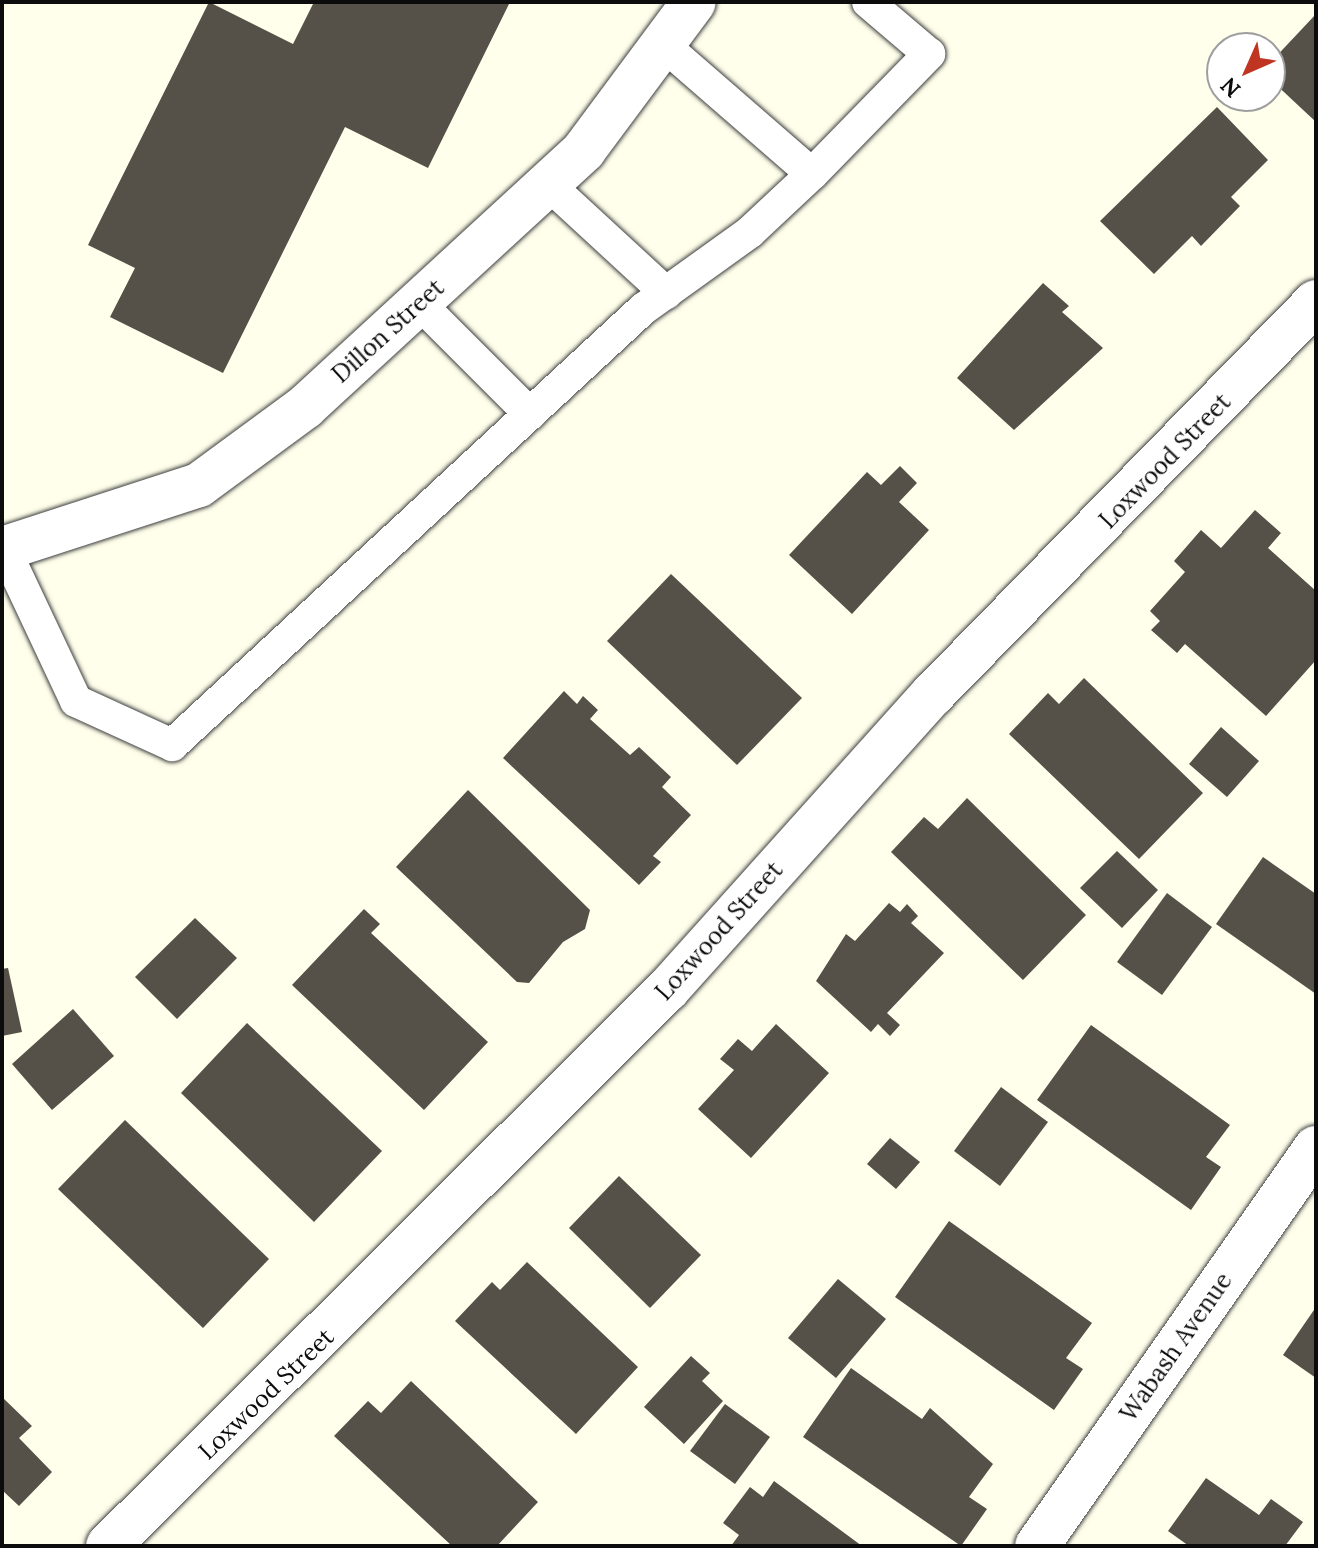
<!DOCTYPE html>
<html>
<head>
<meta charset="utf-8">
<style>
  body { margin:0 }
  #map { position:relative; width:1318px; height:1548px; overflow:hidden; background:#ffffec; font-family:Lora,serif }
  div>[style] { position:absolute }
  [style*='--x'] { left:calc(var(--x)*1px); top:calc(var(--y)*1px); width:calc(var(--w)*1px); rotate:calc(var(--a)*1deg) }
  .building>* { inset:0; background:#555048 }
  .roads { filter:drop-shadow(0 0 2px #3f3f3f) drop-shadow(0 0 2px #3f3f3f) }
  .lane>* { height:32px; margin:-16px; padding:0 16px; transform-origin:16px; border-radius:16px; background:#fff }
  .street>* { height:44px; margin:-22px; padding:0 22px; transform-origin:22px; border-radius:22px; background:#fff }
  span { translate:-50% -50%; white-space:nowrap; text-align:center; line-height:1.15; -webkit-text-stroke:8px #fff; paint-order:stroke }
  .street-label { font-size:24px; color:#0c0c0c }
  .frame { position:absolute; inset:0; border:4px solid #0c0c0c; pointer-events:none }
  .north { position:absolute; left:1206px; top:32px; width:80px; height:80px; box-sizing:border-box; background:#fff; border:2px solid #9e9e9e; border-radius:50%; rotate:225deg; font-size:22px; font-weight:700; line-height:32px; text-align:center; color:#0c0c0c }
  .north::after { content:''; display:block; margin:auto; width:28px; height:36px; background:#c03521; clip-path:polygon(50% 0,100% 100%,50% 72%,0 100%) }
</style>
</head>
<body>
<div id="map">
  <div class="building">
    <i style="clip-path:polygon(209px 2px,293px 44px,314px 2px,510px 2px,428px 168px,345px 127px,223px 373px,110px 317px,135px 268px,88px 245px)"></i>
    <i style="clip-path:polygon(1316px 14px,1316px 122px,1270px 79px,1270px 63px)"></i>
    <i style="clip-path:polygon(1217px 107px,1268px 160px,1231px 197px,1240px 206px,1201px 246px,1192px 236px,1154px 274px,1100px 221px)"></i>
    <i style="clip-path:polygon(1043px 283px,1069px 306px,1062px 312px,1103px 348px,1014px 430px,957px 378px)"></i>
    <i style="clip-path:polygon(900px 466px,917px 483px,899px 502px,929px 530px,852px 614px,789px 555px,867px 472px,881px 485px)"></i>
    <i style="clip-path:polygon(1255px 510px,1281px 533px,1268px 548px,1316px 591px,1316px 660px,1266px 716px,1185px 644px,1177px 653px,1151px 630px,1160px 621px,1150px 611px,1185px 572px,1174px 561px,1201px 530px,1221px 548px)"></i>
    <i style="clip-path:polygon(671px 574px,802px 698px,737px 765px,607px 641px)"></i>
    <i style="clip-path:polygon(1084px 678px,1203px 793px,1139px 859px,1009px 734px,1048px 693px,1059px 704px)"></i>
    <i style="clip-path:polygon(564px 691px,577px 704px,583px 696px,598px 710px,590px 719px,630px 755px,639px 747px,671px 777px,662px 787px,691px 815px,653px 856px,661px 862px,639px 885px,503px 758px)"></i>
    <i style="clip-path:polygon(1221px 727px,1259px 761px,1227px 797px,1189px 764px)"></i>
    <i style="clip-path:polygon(468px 790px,590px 910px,585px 929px,563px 942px,529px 983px,517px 982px,396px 867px)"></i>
    <i style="clip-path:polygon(967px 798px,1086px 915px,1023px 980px,891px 852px,924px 817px,938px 829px)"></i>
    <i style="clip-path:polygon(1117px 851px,1158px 890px,1122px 928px,1080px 888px)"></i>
    <i style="clip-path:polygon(1263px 857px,1316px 894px,1316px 994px,1216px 924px)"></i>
    <i style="clip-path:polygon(1167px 893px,1212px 927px,1162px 995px,1117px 962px)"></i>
    <i style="clip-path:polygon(889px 903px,900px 912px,907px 904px,918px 916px,911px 923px,944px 953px,887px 1013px,900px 1025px,890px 1036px,878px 1024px,871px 1032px,816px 981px,846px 934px,855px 941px)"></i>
    <i style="clip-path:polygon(364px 909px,380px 924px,371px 933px,488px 1042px,424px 1110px,292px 985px)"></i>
    <i style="clip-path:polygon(195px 918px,237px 958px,177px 1019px,135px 977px)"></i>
    <i style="clip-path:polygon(8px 968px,22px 1032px,2px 1036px,2px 969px)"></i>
    <i style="clip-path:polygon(73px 1009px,114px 1056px,52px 1110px,12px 1064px)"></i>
    <i style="clip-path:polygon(247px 1023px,382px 1151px,314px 1222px,181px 1093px)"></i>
    <i style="clip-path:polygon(776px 1024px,829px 1073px,751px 1158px,698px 1109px,734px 1070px,720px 1059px,738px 1039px,752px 1051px)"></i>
    <i style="clip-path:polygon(1091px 1025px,1230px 1125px,1206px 1157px,1221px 1167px,1191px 1210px,1037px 1100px)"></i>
    <i style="clip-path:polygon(1001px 1087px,1048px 1122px,1000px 1186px,954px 1151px)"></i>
    <i style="clip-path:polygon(125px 1120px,269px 1259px,203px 1328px,58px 1189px)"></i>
    <i style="clip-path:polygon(890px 1138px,920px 1162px,896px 1189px,867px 1164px)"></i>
    <i style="clip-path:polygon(619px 1176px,701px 1255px,650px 1308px,569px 1228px)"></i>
    <i style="clip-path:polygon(949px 1221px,1092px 1323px,1066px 1358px,1083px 1369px,1054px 1410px,895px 1297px)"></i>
    <i style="clip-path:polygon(527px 1262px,638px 1367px,576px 1434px,455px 1321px,492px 1282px,500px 1290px)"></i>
    <i style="clip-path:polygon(838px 1279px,886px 1319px,836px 1378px,788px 1338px)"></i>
    <i style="clip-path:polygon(1316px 1307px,1316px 1378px,1283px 1355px)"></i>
    <i style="clip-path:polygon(691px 1356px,710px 1373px,702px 1381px,723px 1401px,684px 1444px,644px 1407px)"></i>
    <i style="clip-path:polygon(851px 1368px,922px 1419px,930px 1408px,993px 1464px,969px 1497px,987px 1509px,961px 1546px,803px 1437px)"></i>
    <i style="clip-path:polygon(411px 1381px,538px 1502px,497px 1546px,452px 1546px,334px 1436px,368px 1401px,381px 1413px)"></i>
    <i style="clip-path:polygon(2px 1397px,32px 1426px,19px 1438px,52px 1472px,19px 1506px,2px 1490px)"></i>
    <i style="clip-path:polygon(725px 1404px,770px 1437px,735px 1484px,690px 1451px)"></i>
    <i style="clip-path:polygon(1206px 1478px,1259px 1515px,1271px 1499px,1303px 1522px,1285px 1546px,1189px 1546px,1168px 1531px)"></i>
    <i style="clip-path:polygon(774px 1481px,862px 1546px,731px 1546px,739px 1535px,723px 1523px,750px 1487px,763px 1497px)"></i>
  </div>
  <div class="roads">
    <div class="lane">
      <i style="--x:812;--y:174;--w:168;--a:-45.7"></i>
      <i style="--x:929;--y:54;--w:80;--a:-139.6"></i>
      <i style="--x:548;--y:184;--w:161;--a:42.7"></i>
      <i style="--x:419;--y:303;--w:157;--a:45"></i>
      <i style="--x:4;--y:548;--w:169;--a:64.8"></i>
      <i style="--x:76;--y:701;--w:106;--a:24.6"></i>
      <i style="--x:172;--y:745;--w:642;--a:-42.79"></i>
      <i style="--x:643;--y:309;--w:132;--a:-35.7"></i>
      <i style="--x:750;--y:232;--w:85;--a:-43.1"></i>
      <i style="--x:812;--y:174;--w:194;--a:-139"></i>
    </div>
    <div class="street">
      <i style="--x:2;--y:549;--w:207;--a:-18"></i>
      <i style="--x:199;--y:485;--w:132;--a:-36.3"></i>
      <i style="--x:305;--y:407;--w:379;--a:-42.6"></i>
      <i style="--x:584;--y:150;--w:184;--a:-53.4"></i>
      <i style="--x:108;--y:1546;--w:788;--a:-44.85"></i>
      <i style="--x:667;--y:990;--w:398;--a:-48.1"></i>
      <i style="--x:933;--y:694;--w:548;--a:-45.67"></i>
      <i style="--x:1037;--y:1546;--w:486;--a:-55"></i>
    </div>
  </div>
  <div class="street-label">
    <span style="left:388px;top:331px;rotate:-42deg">Dillon Street</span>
    <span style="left:1165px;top:461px;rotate:-46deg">Loxwood Street</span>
    <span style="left:719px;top:931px;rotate:-48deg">Loxwood Street</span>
    <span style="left:1176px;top:1347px;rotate:-55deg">Wabash Avenue</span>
    <span style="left:266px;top:1394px;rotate:-44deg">Loxwood Street</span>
  </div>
  <div class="frame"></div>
  <div class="north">N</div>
</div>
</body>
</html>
